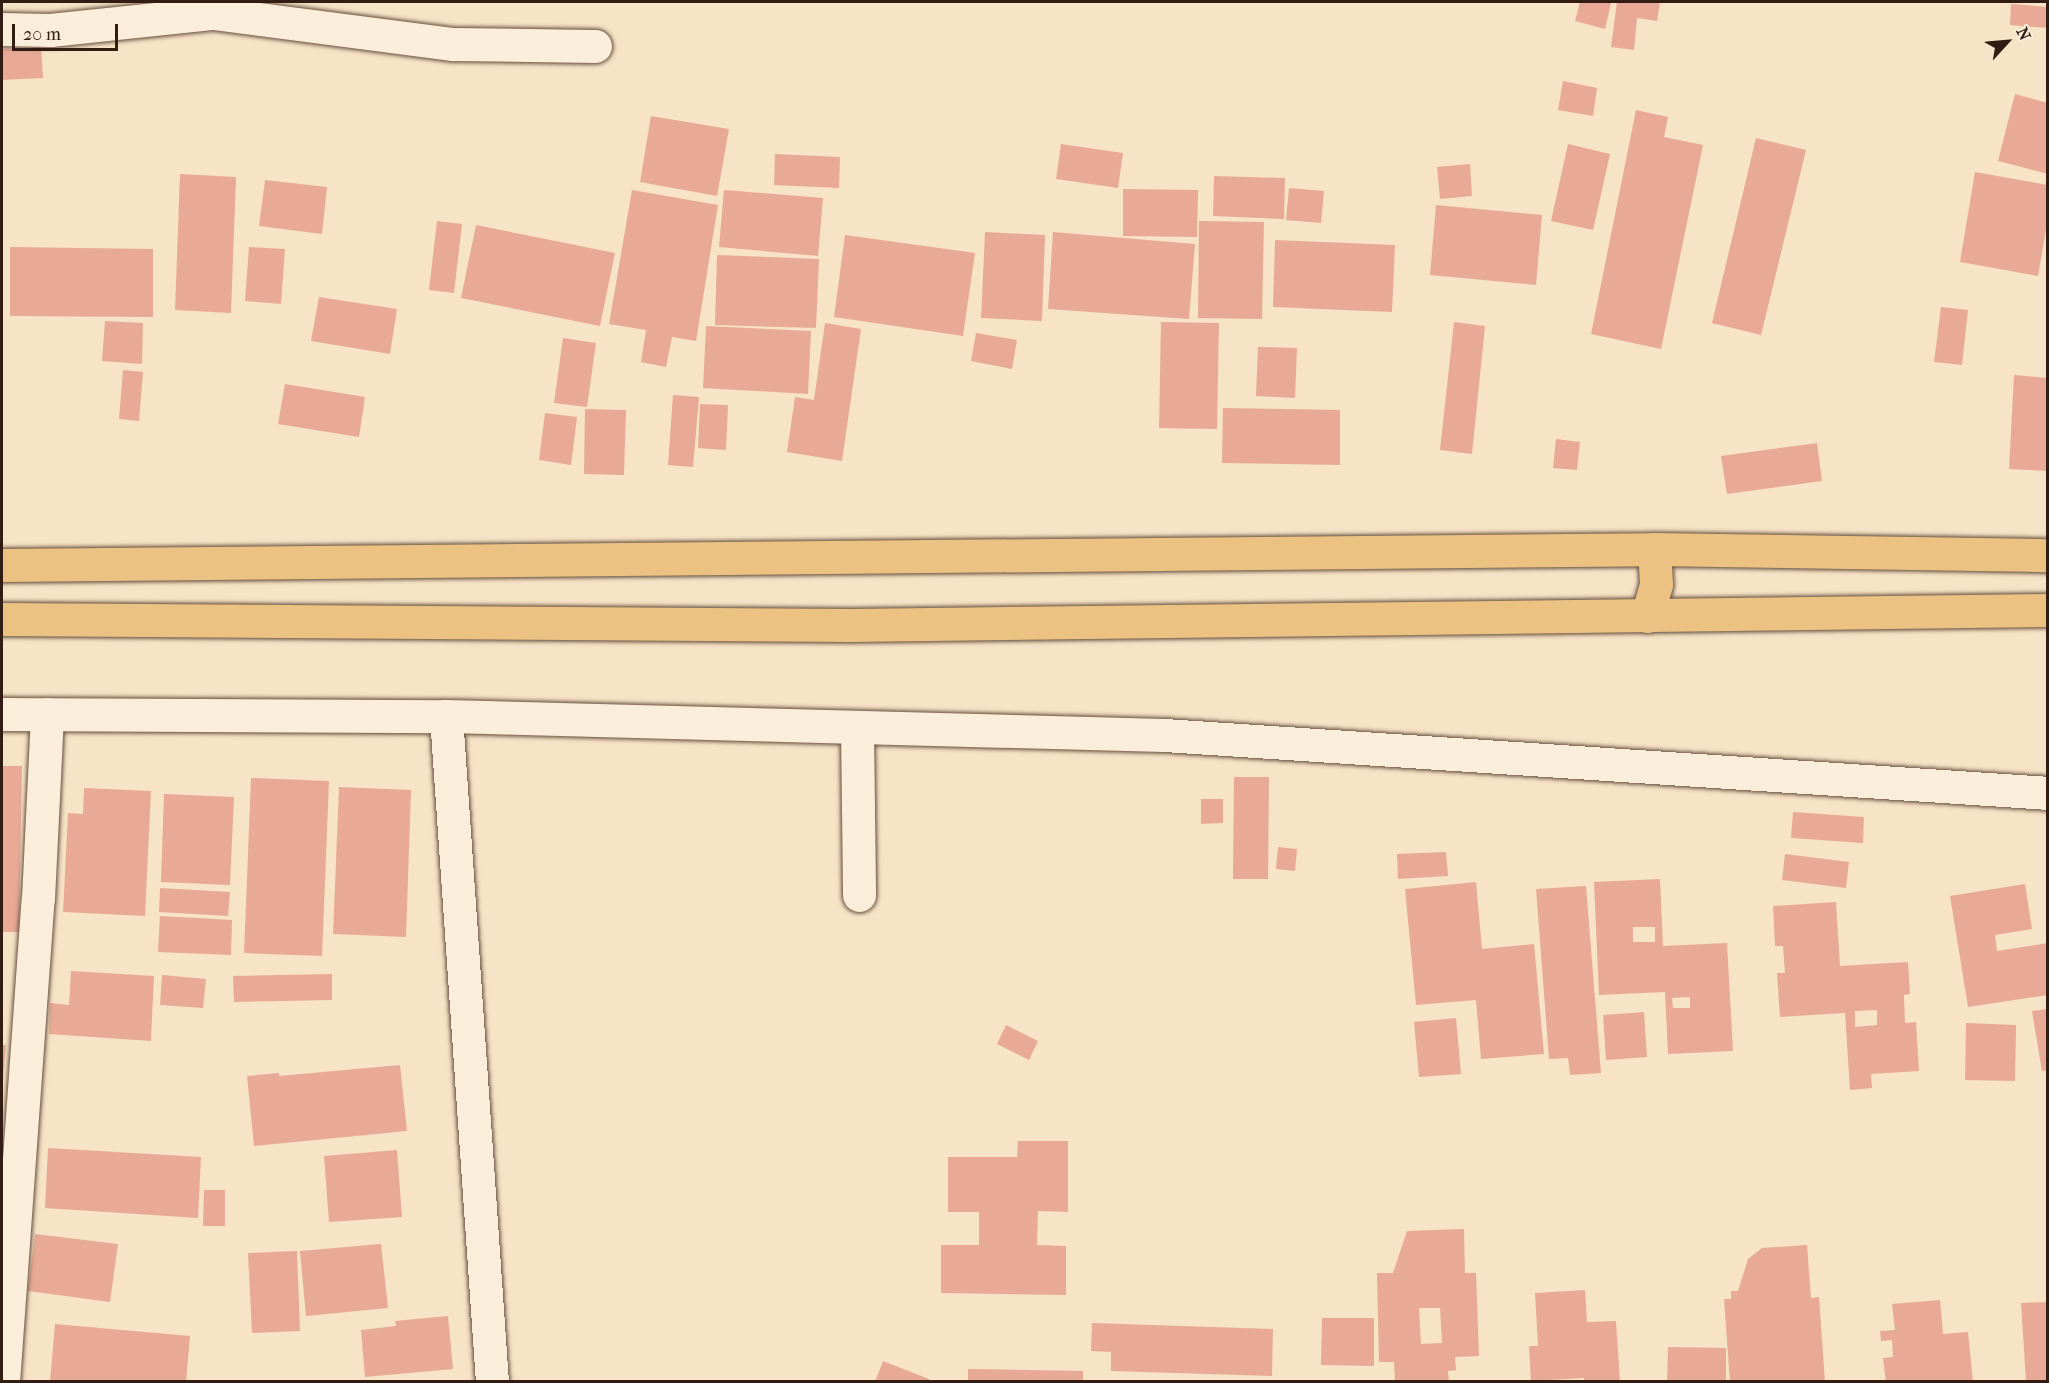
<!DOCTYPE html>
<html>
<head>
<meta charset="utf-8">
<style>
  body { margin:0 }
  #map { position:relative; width:2049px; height:1383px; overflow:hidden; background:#f7e3c5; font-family:"IM FELL French Canon",serif }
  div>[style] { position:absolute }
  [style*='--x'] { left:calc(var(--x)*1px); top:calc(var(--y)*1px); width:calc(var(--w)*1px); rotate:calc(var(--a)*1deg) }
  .building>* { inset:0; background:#e8aa96 }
  .roads { filter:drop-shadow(0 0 2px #644e3e) drop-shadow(0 0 2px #644e3e) }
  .street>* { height:33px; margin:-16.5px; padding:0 16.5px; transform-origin:16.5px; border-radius:16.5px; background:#faedd9 }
  .primary>* { height:33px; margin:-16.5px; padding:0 16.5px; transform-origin:16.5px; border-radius:16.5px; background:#ecc282 }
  span { translate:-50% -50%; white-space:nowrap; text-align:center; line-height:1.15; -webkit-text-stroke:4.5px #faedd9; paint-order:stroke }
  .frame { position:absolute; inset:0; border:3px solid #331c11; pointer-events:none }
  .north { position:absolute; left:1977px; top:12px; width:60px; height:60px; -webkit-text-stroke:4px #faedd9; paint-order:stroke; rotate:64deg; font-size:16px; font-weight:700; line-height:24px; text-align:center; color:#331c11 }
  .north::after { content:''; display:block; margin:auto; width:21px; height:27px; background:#331c11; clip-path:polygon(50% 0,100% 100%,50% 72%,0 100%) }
  .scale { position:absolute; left:12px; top:24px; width:106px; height:27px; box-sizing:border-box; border:3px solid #331c11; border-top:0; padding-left:8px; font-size:18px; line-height:21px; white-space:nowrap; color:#331c11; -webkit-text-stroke:4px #faedd9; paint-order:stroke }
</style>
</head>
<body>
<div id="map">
  <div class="building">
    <i style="clip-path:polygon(1580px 2px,1611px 3px,1605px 29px,1575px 21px)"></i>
    <i style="clip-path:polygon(1617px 2px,1660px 2px,1657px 21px,1637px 18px,1634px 50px,1611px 47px)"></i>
    <i style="clip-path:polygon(2011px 4px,2048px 7px,2048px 28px,2010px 25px)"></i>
    <i style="clip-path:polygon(41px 47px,43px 78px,2px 80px,2px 49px)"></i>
    <i style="clip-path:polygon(1563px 81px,1597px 88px,1593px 116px,1558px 110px)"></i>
    <i style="clip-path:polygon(2015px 94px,2048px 103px,2048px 174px,1998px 161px)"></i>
    <i style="clip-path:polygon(1636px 110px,1668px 117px,1664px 137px,1703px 145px,1661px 349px,1591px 334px)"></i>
    <i style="clip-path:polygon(651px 116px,729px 129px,717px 196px,640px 182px)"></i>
    <i style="clip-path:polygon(1756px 138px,1806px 150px,1761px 335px,1712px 323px)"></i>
    <i style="clip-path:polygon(1061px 144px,1123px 153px,1118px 188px,1056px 179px)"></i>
    <i style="clip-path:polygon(1568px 144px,1610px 154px,1593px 230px,1551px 221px)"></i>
    <i style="clip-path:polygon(775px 154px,840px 157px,839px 188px,774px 185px)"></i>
    <i style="clip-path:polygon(1470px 164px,1472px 196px,1440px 199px,1437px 167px)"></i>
    <i style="clip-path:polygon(1975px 172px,2048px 185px,2048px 218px,2038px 276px,1960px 262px)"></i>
    <i style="clip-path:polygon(180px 174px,236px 177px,231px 313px,175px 310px)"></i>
    <i style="clip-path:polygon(1214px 176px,1285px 178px,1284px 219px,1213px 216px)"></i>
    <i style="clip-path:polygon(265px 180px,327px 187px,322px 234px,259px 226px)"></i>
    <i style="clip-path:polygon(1289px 188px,1324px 191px,1321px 223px,1286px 220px)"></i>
    <i style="clip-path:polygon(1123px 189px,1198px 190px,1197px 237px,1123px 236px)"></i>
    <i style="clip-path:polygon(632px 190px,718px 205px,696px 341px,672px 337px,666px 367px,641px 362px,646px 330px,609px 324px)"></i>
    <i style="clip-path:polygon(724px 190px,823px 198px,818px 256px,719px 247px)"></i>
    <i style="clip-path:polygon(1436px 205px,1542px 215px,1536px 285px,1430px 275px)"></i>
    <i style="clip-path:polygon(437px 221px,462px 224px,454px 293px,429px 290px)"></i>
    <i style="clip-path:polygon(1199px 221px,1264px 222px,1262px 319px,1198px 318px)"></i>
    <i style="clip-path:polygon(476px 225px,615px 253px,600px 326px,461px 298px)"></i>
    <i style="clip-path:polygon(985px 232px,1045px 235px,1042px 321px,981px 318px)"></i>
    <i style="clip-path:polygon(1053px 232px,1195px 244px,1189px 319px,1048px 309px)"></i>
    <i style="clip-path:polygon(845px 235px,975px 253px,963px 336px,834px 317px)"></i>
    <i style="clip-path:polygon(1275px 240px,1395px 245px,1392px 312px,1273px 307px)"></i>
    <i style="clip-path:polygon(10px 247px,153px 249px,153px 317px,10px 316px)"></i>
    <i style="clip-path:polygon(249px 247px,285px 249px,281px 304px,245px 301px)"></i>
    <i style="clip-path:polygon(717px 255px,819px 259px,816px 328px,715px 325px)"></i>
    <i style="clip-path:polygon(319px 297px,397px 309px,390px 354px,311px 341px)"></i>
    <i style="clip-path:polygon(1941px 307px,1968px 310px,1962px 365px,1934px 362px)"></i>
    <i style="clip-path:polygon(105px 321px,143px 323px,142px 364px,102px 361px)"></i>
    <i style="clip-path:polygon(1161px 322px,1219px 323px,1217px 429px,1159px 428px)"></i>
    <i style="clip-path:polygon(1454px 322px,1485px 326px,1472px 454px,1440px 450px)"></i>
    <i style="clip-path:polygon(825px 323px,861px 329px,842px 461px,787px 452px,795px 397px,814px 400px)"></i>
    <i style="clip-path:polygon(706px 326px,811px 331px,808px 394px,703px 388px)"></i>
    <i style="clip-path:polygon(976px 333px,1017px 340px,1012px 369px,971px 361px)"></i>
    <i style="clip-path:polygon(563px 338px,596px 343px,587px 407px,554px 403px)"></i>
    <i style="clip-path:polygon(1258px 347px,1297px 348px,1295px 398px,1256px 396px)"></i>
    <i style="clip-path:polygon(123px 370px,143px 372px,139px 421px,119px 419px)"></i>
    <i style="clip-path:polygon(2014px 375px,2048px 378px,2048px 471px,2009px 469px)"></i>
    <i style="clip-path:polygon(285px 384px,365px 397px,359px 437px,278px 424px)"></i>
    <i style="clip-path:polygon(673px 395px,699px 397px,693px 467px,668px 465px)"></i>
    <i style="clip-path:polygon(700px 404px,728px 405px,726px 450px,698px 448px)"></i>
    <i style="clip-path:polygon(1223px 408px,1340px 410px,1340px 465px,1222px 463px)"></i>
    <i style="clip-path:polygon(585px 409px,626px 410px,624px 475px,584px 474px)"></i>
    <i style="clip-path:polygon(545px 413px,577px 417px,571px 465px,539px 460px)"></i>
    <i style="clip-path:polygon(1556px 439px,1580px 442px,1577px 470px,1553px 468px)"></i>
    <i style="clip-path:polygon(1817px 443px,1822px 481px,1727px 494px,1721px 456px)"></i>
    <i style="clip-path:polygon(2px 766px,22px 766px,19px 932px,2px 932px)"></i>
    <i style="clip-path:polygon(1234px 777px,1269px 777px,1268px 879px,1233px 879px)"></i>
    <i style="clip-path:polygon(251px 778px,329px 781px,322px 956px,244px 953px)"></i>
    <i style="clip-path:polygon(339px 787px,411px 790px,406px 937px,333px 934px)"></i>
    <i style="clip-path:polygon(84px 788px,151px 791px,145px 916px,63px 912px,68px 813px,83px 814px)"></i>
    <i style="clip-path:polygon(164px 794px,234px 797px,230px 885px,161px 882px)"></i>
    <i style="clip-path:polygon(1201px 799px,1223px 799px,1223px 823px,1201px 824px)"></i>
    <i style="clip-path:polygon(1793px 812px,1864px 817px,1863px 843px,1791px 838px)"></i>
    <i style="clip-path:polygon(1278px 847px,1297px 849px,1295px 871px,1276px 869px)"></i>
    <i style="clip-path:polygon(1446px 852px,1448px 876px,1398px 879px,1397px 854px)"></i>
    <i style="clip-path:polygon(1785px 854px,1849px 862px,1846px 888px,1782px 880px)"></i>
    <i style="clip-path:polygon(evenodd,1660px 879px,1663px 946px,1727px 943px,1733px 1051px,1668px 1054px,1665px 992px,1599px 995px,1594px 882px,1660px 879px,1633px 927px,1655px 927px,1655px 942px,1633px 942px,1633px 927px,1660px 879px,1690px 997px,1690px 1008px,1673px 1008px,1672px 998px,1690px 997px)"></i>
    <i style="clip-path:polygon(1476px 882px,1482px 949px,1534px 944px,1544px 1054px,1481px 1059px,1476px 1000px,1416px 1005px,1405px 889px)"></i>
    <i style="clip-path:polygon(2025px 884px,2032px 929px,1995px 935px,1997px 951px,2048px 943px,2048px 995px,1968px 1007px,1950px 896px)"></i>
    <i style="clip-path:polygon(1586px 886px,1601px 1073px,1570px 1075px,1568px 1058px,1549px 1059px,1536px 889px)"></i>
    <i style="clip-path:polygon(160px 888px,230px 892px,228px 916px,159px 912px)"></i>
    <i style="clip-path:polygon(evenodd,1836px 902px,1840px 966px,1908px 962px,1910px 994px,1904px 995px,1905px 1023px,1916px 1022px,1919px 1071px,1871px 1074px,1872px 1088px,1850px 1090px,1845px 1013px,1780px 1017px,1777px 973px,1785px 973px,1783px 946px,1775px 946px,1773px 906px,1836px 902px,1877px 1010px,1877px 1025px,1855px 1027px,1855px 1011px,1877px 1010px)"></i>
    <i style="clip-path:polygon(160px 916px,232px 920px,231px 955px,158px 952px)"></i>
    <i style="clip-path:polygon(71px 971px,154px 976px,151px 1041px,49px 1034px,50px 1003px,69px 1005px)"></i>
    <i style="clip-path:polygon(332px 974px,332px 1000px,234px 1002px,233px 976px)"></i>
    <i style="clip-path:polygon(162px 975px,206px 979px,203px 1008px,160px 1005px)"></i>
    <i style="clip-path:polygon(2048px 1009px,2048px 1070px,2042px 1071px,2032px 1011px)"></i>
    <i style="clip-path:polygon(1644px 1012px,1647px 1057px,1606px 1060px,1603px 1015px)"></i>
    <i style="clip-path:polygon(1456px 1018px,1461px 1074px,1419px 1077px,1414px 1022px)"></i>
    <i style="clip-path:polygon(1966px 1023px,2016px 1025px,2015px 1081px,1965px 1080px)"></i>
    <i style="clip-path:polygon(1006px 1025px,1038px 1041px,1029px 1060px,997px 1044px)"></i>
    <i style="clip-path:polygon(2px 1045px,6px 1045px,3px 1080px,2px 1080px)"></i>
    <i style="clip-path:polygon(400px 1065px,407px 1131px,254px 1146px,247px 1076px,279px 1073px,279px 1076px)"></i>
    <i style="clip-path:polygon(1018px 1141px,1068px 1141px,1068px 1212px,1038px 1211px,1037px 1245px,1066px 1246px,1066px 1295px,941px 1293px,941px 1245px,979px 1245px,979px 1212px,948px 1212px,948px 1157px,1017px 1157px)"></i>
    <i style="clip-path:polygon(48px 1148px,201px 1157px,198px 1218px,45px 1208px)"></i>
    <i style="clip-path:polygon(397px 1150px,402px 1217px,329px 1222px,324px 1156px)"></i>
    <i style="clip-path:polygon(204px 1190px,225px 1190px,225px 1226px,203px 1226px)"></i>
    <i style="clip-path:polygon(evenodd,1464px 1229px,1465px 1273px,1476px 1273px,1479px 1356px,1455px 1357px,1456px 1370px,1448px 1371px,1449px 1382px,1395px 1382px,1394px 1362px,1379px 1362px,1377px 1273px,1393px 1273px,1407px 1231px,1464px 1229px,1419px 1308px,1440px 1308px,1442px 1343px,1421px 1344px,1419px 1308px)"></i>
    <i style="clip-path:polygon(35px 1234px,118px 1244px,110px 1302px,28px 1291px)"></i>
    <i style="clip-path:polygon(381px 1244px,388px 1308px,306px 1316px,300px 1251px)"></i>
    <i style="clip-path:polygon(1807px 1245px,1811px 1298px,1819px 1297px,1825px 1382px,1730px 1382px,1724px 1299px,1731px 1299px,1731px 1291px,1738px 1291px,1748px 1259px,1762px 1248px)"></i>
    <i style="clip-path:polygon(297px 1251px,300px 1331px,252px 1333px,248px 1253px)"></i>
    <i style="clip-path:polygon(1585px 1290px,1587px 1322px,1616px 1321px,1620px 1382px,1584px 1382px,1584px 1378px,1531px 1381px,1529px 1346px,1538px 1346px,1535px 1293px)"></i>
    <i style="clip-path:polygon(1940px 1300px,1943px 1334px,1968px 1332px,1973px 1382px,1886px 1382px,1883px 1358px,1893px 1357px,1892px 1340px,1881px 1341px,1880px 1331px,1895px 1330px,1892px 1304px)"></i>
    <i style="clip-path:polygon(2048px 1302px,2048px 1382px,2026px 1382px,2021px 1303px)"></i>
    <i style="clip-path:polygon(448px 1316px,453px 1369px,365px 1377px,361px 1330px,396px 1326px,395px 1321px)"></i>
    <i style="clip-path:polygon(1322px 1318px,1374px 1318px,1374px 1366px,1321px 1365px)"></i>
    <i style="clip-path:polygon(1092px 1323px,1273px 1329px,1272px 1376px,1111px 1371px,1111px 1352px,1091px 1351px)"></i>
    <i style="clip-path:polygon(55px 1324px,190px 1336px,186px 1382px,50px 1382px)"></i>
    <i style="clip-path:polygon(1668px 1347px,1726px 1348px,1726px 1382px,1667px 1382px)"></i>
    <i style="clip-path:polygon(883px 1361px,929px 1379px,928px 1382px,875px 1382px)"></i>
    <i style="clip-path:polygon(968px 1369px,1083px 1371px,1083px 1382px,968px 1382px)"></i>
  </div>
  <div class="roads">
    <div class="street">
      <i style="--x:2;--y:29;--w:48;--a:1.2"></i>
      <i style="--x:50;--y:30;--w:164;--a:-6"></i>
      <i style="--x:213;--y:13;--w:242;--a:7.4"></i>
      <i style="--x:453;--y:44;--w:142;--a:0.8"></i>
      <i style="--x:2;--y:714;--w:444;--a:0.3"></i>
      <i style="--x:446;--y:716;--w:718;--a:1.52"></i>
      <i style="--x:1164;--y:735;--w:886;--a:3.75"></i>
      <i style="--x:446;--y:716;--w:668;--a:86.05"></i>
      <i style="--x:857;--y:727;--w:168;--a:89.3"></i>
      <i style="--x:3;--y:1382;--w:484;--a:-85.9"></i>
      <i style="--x:38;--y:899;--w:185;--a:-87.2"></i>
    </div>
    <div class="primary">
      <i style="--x:2;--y:565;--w:1652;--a:-0.55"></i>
      <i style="--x:1654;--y:549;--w:394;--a:0.9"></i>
      <i style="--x:1647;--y:616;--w:33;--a:-74"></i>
      <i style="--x:1656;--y:584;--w:35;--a:-93"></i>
      <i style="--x:2;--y:619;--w:849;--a:0.4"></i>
      <i style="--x:851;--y:625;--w:1197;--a:-0.72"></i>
    </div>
  </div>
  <div class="frame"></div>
  <div class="north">N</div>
  <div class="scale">20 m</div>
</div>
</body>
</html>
